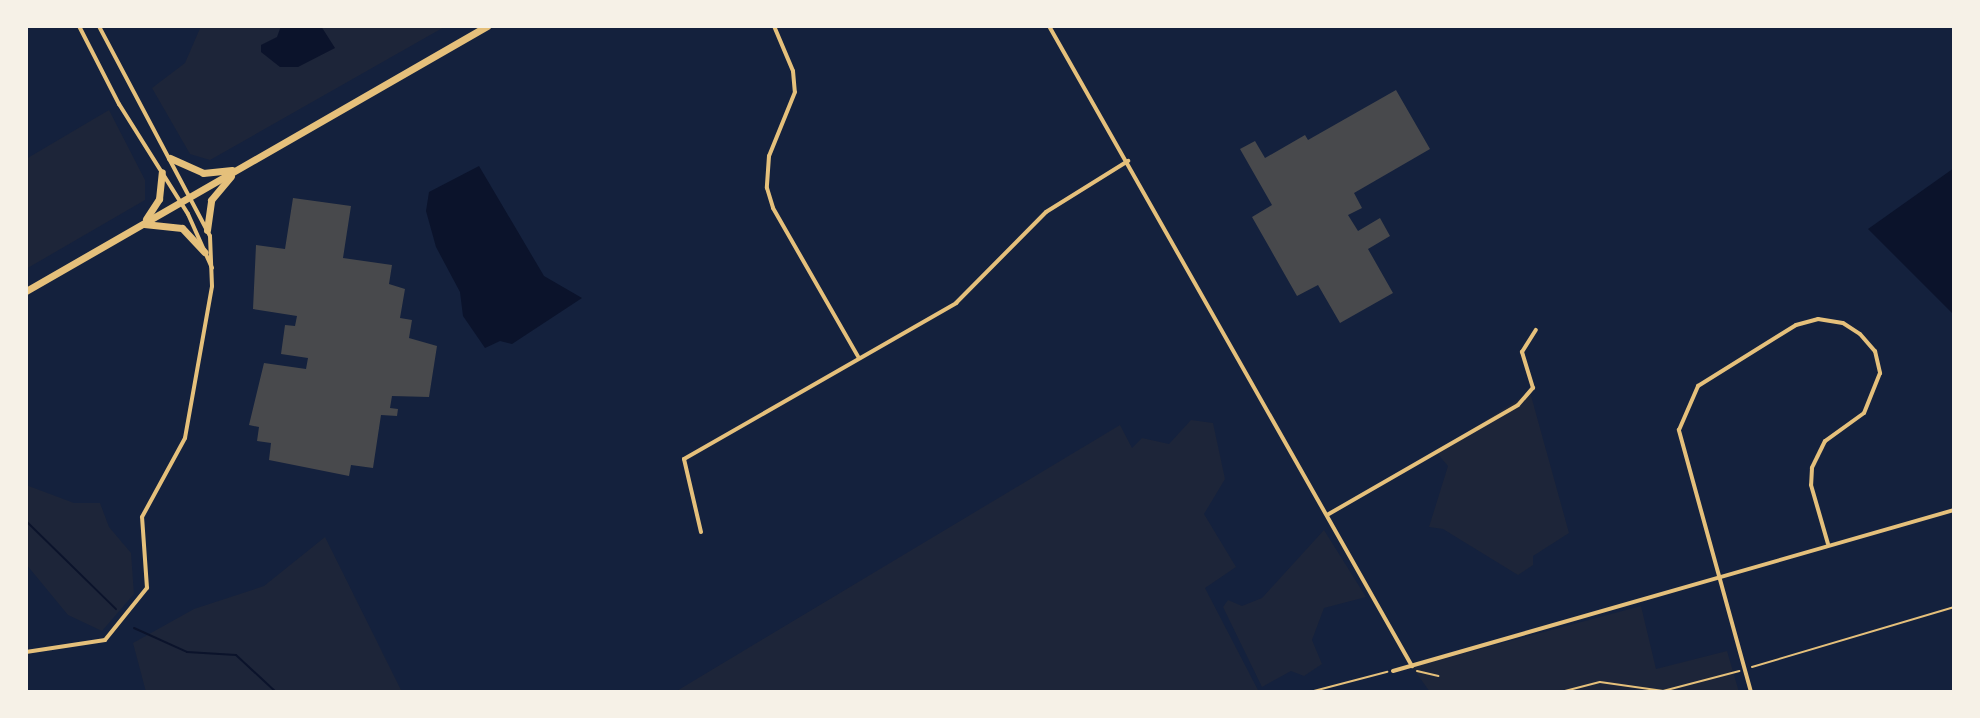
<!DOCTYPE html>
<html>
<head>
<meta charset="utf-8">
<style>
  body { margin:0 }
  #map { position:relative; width:1980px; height:718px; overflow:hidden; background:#14213d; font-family:Poppins,sans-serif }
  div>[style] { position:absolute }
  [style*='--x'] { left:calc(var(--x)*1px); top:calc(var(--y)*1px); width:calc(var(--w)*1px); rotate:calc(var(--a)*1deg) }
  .green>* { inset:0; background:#1d2539 }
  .water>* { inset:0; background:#0b132b }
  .stream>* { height:2px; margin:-1px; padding:0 1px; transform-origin:1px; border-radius:1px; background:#0b132b }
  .building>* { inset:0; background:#48494c }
  .path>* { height:2px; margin:-1px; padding:0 1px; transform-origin:1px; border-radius:1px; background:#e5c07b }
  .minor>* { height:4px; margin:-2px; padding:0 2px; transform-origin:2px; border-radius:2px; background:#e5c07b }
  .primary>* { height:7px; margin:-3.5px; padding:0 3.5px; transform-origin:3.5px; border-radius:3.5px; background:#e5c07b }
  span { translate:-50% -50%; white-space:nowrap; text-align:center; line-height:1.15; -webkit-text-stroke:8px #f6f1e7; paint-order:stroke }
  .frame { position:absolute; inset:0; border:28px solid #f6f1e7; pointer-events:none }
</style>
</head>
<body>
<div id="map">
  <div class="green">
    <i style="clip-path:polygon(201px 26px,446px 26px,210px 160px,190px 154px,152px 88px,185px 63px)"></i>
    <i style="clip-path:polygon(109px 110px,145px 180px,145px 200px,26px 269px,26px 159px)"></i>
    <i style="clip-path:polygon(1530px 392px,1569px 533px,1533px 556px,1533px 565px,1518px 575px,1443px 529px,1429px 527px,1448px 466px,1436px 452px)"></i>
    <i style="clip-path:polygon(1191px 420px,1213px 423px,1225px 479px,1204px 514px,1236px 567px,1205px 588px,1259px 692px,675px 692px,1120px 425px,1132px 448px,1142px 438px,1169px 444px)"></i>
    <i style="clip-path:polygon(26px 485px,74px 503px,100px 503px,109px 527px,131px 553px,134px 594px,102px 631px,68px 615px,26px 564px)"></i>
    <i style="clip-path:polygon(1324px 530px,1366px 597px,1324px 608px,1312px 640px,1322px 664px,1304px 676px,1291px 671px,1262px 687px,1223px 607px,1228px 600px,1242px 606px,1262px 598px)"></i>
    <i style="clip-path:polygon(325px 537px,402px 692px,146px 692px,133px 643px,194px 609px,264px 586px)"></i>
    <i style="clip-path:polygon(1641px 606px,1656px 669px,1727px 651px,1739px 692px,1430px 692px,1412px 667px)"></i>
  </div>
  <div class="water">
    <i style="clip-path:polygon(281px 26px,321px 26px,335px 48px,298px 67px,280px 67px,261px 52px,261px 45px,277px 37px)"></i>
    <i style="clip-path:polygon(479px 166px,544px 276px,582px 298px,512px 344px,500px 341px,485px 348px,463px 316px,460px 292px,436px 247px,426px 211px,429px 192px)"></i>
    <i style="clip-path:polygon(1954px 168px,1954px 285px,1952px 313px,1868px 229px)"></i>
  </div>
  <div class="stream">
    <i style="--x:26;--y:521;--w:126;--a:44.4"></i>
    <i style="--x:134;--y:628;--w:58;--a:24.4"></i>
    <i style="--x:187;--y:652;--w:49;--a:3.5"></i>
    <i style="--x:236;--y:655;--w:54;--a:42.8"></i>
  </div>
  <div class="building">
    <i style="clip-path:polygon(1396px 90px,1430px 149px,1354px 193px,1362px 208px,1348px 215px,1358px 231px,1380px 218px,1390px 236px,1368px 249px,1393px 293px,1340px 323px,1318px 285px,1297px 296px,1252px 217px,1272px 205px,1240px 149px,1255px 141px,1265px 158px,1305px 135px,1308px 140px)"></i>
    <i style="clip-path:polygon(293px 198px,351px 206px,343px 258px,392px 265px,389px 284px,405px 289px,400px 318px,412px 320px,409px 338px,437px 346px,429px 397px,392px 396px,390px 408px,398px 409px,397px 416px,381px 415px,373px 468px,351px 465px,349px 476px,269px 460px,271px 443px,257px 441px,259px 427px,249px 425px,264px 363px,306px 369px,308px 358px,281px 354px,285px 325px,295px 326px,297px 316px,253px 309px,256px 245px,285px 249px)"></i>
  </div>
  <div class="path">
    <i style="--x:1752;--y:667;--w:211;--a:-16.5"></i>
    <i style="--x:1417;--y:671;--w:22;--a:13"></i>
    <i style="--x:1310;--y:692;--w:80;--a:-14.6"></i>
    <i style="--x:1561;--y:692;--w:40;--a:-14.4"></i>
    <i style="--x:1600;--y:682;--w:64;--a:8.1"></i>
    <i style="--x:1663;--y:691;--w:79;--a:-14.7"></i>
  </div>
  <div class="minor">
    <i style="--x:79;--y:26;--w:88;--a:62.9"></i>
    <i style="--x:119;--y:104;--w:130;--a:57.9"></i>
    <i style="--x:188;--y:214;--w:59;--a:66"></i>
    <i style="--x:774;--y:26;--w:49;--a:67.1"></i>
    <i style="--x:793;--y:71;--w:21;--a:85"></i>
    <i style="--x:795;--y:92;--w:69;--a:112.1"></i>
    <i style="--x:769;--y:156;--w:32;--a:94"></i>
    <i style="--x:767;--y:188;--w:21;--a:73"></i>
    <i style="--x:773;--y:208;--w:173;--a:60.2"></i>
    <i style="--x:1049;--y:26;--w:736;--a:60.44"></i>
    <i style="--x:1327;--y:515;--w:220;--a:-29.9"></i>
    <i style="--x:1518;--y:405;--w:23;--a:-49"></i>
    <i style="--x:1533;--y:388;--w:38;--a:-107"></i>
    <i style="--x:1522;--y:352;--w:26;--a:-58"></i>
    <i style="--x:701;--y:532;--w:75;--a:-103.1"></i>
    <i style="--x:684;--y:459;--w:314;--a:-29.8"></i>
    <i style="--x:956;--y:303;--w:128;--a:-45.3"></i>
    <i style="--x:1046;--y:212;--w:97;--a:-31.9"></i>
    <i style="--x:26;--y:652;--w:80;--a:-8.6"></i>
    <i style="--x:105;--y:640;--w:67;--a:-51.1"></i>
    <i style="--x:147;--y:588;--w:71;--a:-94"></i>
    <i style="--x:142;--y:517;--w:90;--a:-61.4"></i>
    <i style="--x:185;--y:438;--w:154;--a:-79.9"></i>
    <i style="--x:212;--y:286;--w:50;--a:-92.3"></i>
    <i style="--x:210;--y:236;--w:238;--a:-117.9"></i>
    <i style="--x:1393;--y:671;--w:584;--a:-16.01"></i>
    <i style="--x:1751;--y:692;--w:272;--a:-105.4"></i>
    <i style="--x:1679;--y:430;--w:48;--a:-66.6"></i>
    <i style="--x:1698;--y:386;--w:115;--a:-31.9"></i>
    <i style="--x:1796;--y:325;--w:23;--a:-15"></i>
    <i style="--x:1818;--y:319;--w:25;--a:9"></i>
    <i style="--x:1843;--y:323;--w:20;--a:33"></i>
    <i style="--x:1860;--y:334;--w:23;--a:49"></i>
    <i style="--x:1875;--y:351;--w:23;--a:77"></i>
    <i style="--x:1880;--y:373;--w:43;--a:111.8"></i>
    <i style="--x:1864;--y:413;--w:48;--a:144.3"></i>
    <i style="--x:1825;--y:441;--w:30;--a:116"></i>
    <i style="--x:1812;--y:468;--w:17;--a:93"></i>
    <i style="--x:1811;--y:485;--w:61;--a:73.9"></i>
  </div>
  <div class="primary">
    <i style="--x:170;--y:158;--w:36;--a:24"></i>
    <i style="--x:203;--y:173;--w:29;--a:-6"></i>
    <i style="--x:146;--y:219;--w:24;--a:-57"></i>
    <i style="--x:159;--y:199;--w:27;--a:-84"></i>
    <i style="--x:144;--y:224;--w:38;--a:6"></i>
    <i style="--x:182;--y:228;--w:33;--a:47"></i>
    <i style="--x:207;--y:230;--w:30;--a:-82"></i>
    <i style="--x:211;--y:200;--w:31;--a:-50"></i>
    <i style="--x:26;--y:291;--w:532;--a:-29.89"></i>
  </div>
  <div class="frame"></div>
</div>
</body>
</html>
